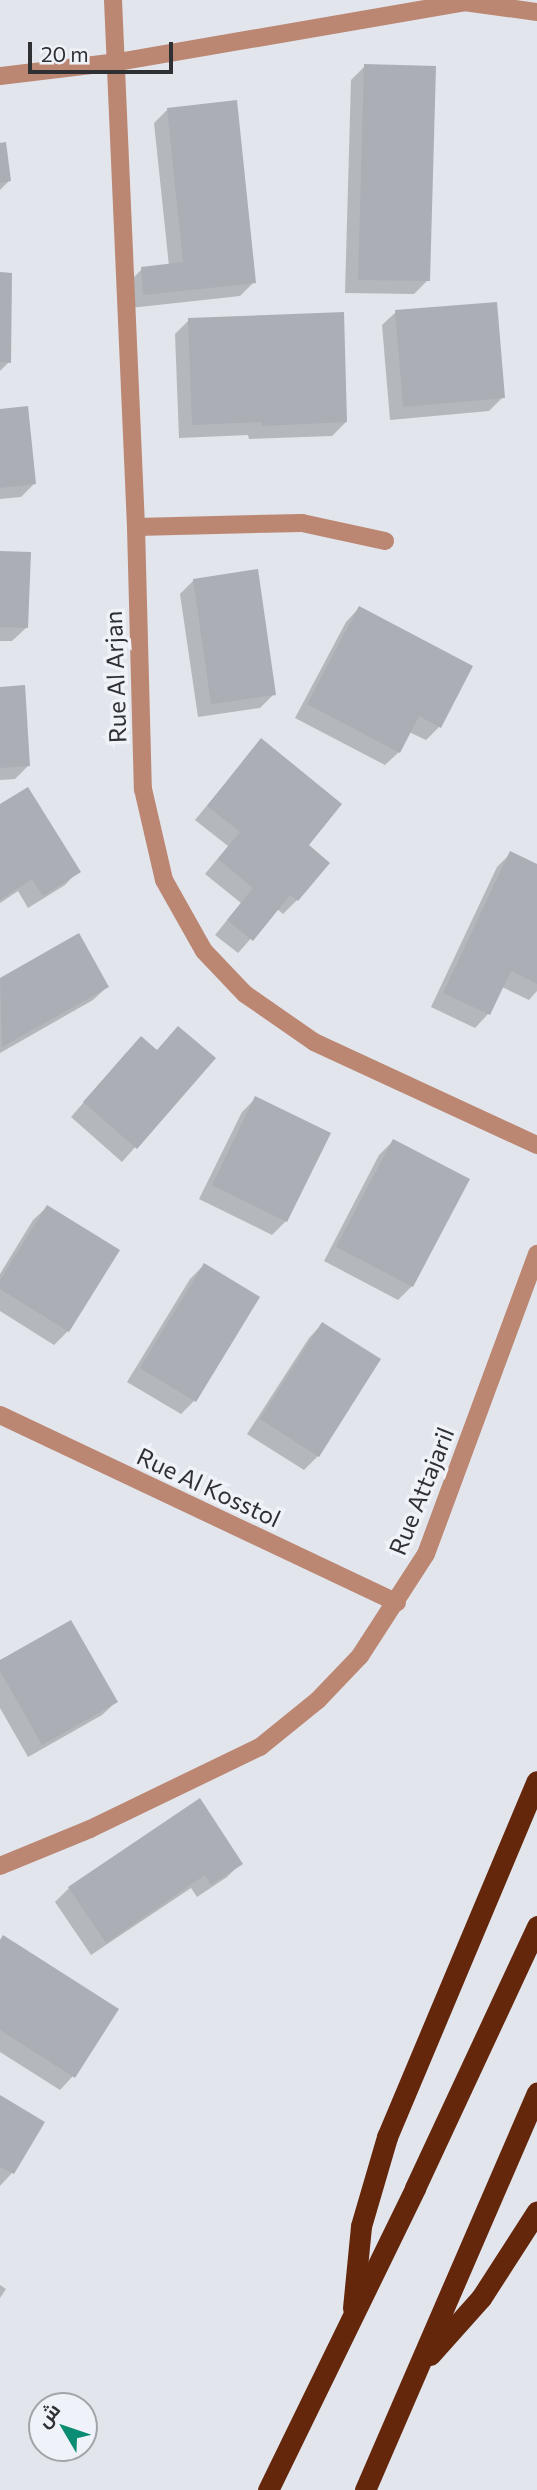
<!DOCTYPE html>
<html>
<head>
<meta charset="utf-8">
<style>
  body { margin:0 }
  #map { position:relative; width:537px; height:2490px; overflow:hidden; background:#e2e5eb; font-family:Commissioner,Cairo,sans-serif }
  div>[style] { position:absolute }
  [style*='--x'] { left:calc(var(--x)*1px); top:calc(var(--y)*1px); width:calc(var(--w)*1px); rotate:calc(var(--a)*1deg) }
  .shadow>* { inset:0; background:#0003 }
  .building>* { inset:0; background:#abafb5 }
  .minor>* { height:18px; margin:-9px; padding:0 9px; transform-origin:9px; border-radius:9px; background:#bb8672 }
  .highway>* { height:21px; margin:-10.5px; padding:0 10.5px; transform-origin:10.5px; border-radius:10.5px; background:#64270c }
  span { translate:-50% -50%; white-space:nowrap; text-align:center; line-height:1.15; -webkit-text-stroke:7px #eff2f8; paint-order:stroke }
  .street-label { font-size:24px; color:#2f3033 }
  .north { position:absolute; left:28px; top:2392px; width:70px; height:70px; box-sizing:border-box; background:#eff2f8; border:2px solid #a2a4a9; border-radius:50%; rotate:309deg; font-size:19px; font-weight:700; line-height:28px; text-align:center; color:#2f3033 }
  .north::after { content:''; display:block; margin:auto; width:24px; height:32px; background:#0b8d73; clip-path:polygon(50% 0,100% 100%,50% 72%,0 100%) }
  .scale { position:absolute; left:28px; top:42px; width:145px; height:32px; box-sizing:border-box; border:4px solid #2f3033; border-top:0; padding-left:9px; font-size:21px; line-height:24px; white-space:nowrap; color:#2f3033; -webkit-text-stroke:5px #eff2f8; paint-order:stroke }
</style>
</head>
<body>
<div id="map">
  <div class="shadow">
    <i style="clip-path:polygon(365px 66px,428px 280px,414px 294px,345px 293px,351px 80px)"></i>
    <i style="clip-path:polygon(168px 109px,254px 282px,240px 296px,130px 308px,128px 283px,142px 269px,169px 266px,154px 123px)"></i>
    <i style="clip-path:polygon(0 144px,9px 181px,0 190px)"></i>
    <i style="clip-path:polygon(0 274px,9px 362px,0 371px)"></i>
    <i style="clip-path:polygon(396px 312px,503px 397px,489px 411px,390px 420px,382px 325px)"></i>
    <i style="clip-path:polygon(189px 320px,346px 422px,332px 436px,249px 439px,248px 435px,179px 438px,175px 334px)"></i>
    <i style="clip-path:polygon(0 411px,35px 483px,21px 497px,0 499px)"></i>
    <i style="clip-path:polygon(0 552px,26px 628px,12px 641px,0 641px)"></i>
    <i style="clip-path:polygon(194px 580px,274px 694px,260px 708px,198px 717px,180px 594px)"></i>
    <i style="clip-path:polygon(359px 608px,439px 727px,426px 740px,409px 732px,399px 752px,385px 765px,295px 718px,346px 622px)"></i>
    <i style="clip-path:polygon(0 689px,29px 765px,15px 779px,0 780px)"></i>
    <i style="clip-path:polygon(261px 740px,306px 846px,327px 863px,297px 900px,283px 914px,277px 909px,238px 953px,215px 935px,241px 903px,205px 874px,228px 846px,195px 820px)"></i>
    <i style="clip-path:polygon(0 806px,78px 871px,65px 885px,28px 908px,18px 891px,0 903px)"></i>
    <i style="clip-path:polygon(511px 853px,537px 866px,537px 991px,529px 1000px,502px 987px,488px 1014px,475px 1028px,431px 1007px,497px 867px)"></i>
    <i style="clip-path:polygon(78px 935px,107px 987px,93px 1000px,0 1053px,0 980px)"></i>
    <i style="clip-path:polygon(127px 1052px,156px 1052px,213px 1059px,122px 1162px,71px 1117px)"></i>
    <i style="clip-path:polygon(256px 1098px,286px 1221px,272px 1235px,199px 1199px,242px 1112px)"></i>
    <i style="clip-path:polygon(393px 1141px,412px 1286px,398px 1300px,324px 1261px,379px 1155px)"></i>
    <i style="clip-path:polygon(47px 1207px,68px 1331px,54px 1345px,0 1311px,0 1274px,33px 1220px)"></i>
    <i style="clip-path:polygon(204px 1265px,194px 1401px,181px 1414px,127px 1382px,190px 1279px)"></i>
    <i style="clip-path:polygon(322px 1324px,318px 1456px,304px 1470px,247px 1434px,309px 1338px)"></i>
    <i style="clip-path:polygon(0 1662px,116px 1702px,102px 1715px,28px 1757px,0 1708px)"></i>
    <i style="clip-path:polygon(241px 1863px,227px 1877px,197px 1897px,191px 1888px,91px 1955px,55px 1902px,69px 1888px)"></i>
    <i style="clip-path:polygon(0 1941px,73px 2076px,60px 2090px,0 2052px)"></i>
    <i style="clip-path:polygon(0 2097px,43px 2122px,12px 2173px,0 2186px)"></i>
    <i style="clip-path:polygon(0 2285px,6px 2289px,0 2298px)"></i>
  </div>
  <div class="building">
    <i style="clip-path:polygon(364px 64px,436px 66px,430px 281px,358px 280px)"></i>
    <i style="clip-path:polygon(237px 100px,256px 283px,143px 295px,141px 267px,183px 262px,167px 108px)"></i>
    <i style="clip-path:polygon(6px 142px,11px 181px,0 183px,0 143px)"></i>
    <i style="clip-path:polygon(0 272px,12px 273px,11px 363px,0 362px)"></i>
    <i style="clip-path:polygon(497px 302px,505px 398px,403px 407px,395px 310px)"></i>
    <i style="clip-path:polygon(344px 312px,347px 422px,262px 426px,261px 422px,192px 425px,188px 318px)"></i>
    <i style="clip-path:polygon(28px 406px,36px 484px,0 488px,0 409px)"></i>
    <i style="clip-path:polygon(0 551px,31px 552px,28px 628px,0 627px)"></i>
    <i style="clip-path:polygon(258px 569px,276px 695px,211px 704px,193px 579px)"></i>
    <i style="clip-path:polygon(359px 606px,473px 666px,441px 728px,419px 716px,400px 753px,307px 704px)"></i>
    <i style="clip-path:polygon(25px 685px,30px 766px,0 768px,0 687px)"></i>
    <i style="clip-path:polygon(261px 738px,342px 804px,309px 845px,330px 863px,298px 901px,290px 895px,253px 941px,227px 920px,253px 888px,218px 859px,240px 832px,207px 806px)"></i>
    <i style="clip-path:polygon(28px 787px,81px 872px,43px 896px,32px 879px,0 900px,0 804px)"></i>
    <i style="clip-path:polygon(510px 851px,537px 864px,537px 984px,511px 971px,490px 1015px,443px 993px)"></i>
    <i style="clip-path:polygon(79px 933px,109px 987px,2px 1047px,0 978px)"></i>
    <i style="clip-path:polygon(178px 1026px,216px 1058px,137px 1149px,83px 1102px,141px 1036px,157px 1050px)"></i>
    <i style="clip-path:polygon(255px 1096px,331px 1133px,287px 1222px,212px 1185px)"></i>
    <i style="clip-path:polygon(393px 1139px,470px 1179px,413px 1287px,336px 1247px)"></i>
    <i style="clip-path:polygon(47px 1205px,120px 1250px,69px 1332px,0 1289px,0 1280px)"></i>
    <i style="clip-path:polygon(204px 1263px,260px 1297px,196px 1402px,140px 1368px)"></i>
    <i style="clip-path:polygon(322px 1322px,381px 1359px,319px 1457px,260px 1419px)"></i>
    <i style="clip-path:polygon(71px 1620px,118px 1702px,42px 1745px,0 1671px,0 1660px)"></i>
    <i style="clip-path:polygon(200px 1798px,243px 1864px,211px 1885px,205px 1875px,106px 1943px,68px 1887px)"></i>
    <i style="clip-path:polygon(3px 1935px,119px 2009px,75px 2078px,0 2030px,0 1940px)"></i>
    <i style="clip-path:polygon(0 2095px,45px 2122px,14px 2174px,0 2167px)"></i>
  </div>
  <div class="minor">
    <i style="--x:113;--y:0;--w:528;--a:87.5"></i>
    <i style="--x:136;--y:527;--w:262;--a:88.5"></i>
    <i style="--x:143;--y:789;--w:93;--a:77"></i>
    <i style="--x:164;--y:880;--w:81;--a:60.6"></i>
    <i style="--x:204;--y:951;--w:59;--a:46.4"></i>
    <i style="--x:245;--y:994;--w:84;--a:34.8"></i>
    <i style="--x:314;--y:1042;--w:246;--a:24.8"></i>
    <i style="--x:0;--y:76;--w:119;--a:-6.8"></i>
    <i style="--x:118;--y:62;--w:351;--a:-9.8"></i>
    <i style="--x:464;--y:2;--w:74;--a:7.8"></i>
    <i style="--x:136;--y:527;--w:166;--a:-1.4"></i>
    <i style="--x:302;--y:523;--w:85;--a:12.2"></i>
    <i style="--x:0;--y:1415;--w:439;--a:25.3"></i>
    <i style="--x:0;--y:1866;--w:97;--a:-22.3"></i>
    <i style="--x:90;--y:1829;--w:189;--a:-25.8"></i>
    <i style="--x:260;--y:1747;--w:75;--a:-39"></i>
    <i style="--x:318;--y:1700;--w:61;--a:-46.3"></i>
    <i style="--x:360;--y:1656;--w:121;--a:-57.1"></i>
    <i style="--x:426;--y:1554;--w:320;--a:-69.7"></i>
  </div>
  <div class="highway">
    <i style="--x:353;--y:2308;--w:82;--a:-84.4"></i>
    <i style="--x:361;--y:2226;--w:93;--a:-73.7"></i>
    <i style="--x:387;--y:2137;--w:386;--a:-67.2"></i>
    <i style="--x:430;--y:2355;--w:76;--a:-48.2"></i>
    <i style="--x:481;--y:2298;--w:103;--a:-57.2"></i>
    <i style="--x:268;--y:2490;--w:336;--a:-64"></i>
    <i style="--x:415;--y:2188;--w:289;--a:-65"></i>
    <i style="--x:365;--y:2490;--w:433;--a:-66.6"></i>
  </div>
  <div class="street-label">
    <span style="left:115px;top:677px;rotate:-92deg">Rue Al Arjan</span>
    <span style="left:209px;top:1487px;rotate:25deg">Rue Al Kosstol</span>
    <span style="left:421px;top:1491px;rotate:-68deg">Rue Attajaril</span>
  </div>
  <div class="north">ش</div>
  <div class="scale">20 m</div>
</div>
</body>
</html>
